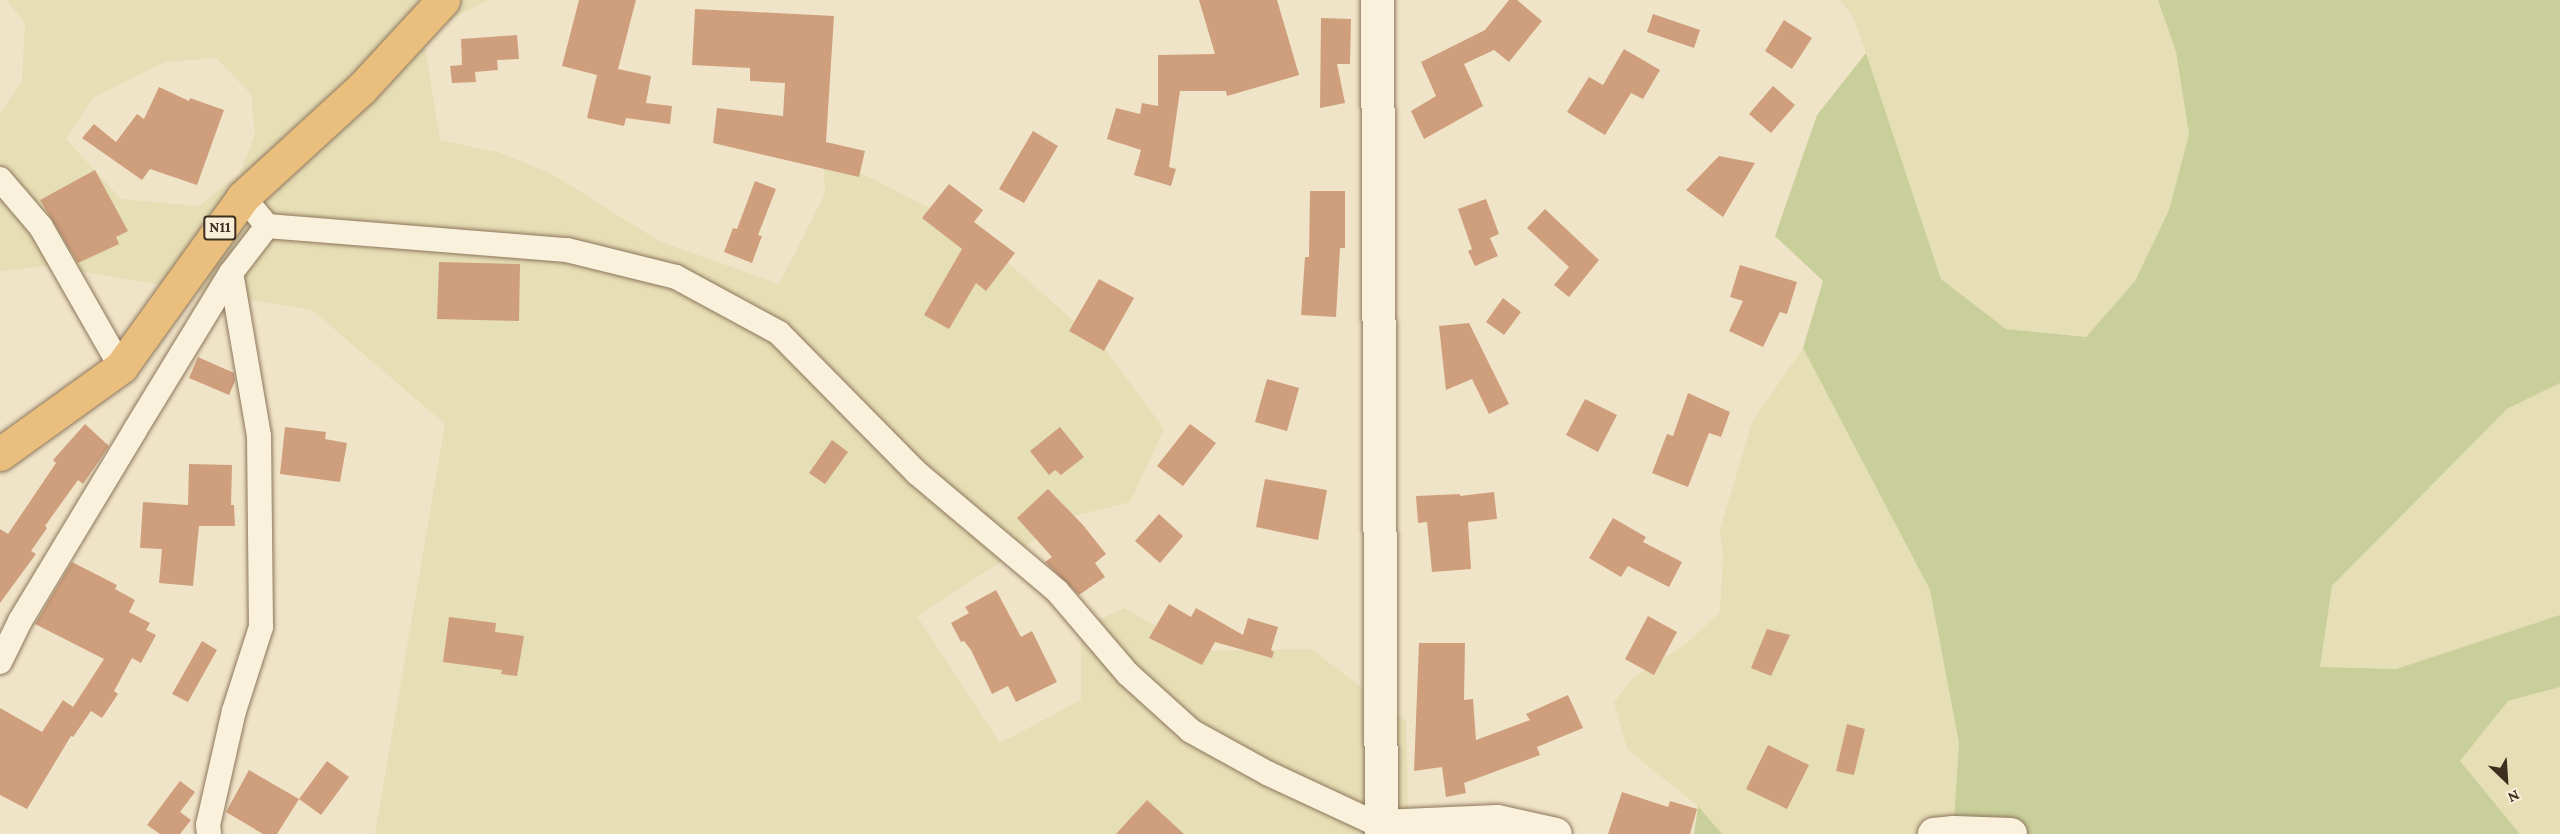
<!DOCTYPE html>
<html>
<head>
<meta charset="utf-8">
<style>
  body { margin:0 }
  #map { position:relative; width:2560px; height:834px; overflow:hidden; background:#f0e4c8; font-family:"Crimson Pro",serif }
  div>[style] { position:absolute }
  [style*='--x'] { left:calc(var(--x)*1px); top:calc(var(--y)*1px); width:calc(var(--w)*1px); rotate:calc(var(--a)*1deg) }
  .farmland>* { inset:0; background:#e6deb5 }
  .green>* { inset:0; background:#c9cf9b }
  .building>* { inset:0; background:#cf9f7d }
  .roads { filter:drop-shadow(0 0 2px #8d765c) drop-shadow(0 0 2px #8d765c) }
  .minor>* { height:24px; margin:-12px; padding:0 12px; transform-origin:12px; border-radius:12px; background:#faf1dc }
  .tertiary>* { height:32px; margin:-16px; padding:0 16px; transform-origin:16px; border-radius:16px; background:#faf1dc }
  .secondary>* { height:33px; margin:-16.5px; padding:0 16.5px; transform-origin:16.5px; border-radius:16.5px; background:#faf1dc }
  .trunk>* { height:33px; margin:-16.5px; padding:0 16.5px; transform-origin:16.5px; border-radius:16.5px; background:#eabe7c }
  span { translate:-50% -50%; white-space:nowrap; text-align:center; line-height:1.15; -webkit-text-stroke:4.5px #f7eed8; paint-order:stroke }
  .shield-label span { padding:2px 4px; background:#f7eed8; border:2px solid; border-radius:4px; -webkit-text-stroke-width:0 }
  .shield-label { font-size:15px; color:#3d2e20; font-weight:700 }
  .north { position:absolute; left:2476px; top:750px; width:60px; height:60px; -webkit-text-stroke:4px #f7eed8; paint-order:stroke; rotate:155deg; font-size:16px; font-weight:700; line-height:24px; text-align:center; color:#3d2e20 }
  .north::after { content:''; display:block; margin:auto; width:21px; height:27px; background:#3d2e20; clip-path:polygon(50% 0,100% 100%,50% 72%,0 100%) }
</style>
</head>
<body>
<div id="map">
  <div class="farmland">
    <i style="clip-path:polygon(evenodd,6px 0,489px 0,423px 33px,440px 140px,498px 152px,552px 174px,659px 241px,779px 284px,825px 194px,823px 147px,835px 160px,969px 228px,1105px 349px,1164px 429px,1130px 502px,1070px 517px,917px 616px,1000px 743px,1081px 700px,1081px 628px,1124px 608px,1200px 651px,1311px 649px,1406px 721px,1409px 834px,375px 834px,445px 424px,312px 310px,49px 266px,0 271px,0 113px,22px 82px,25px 23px,6px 0,216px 58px,251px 94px,255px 134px,240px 173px,199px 206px,121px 199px,66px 139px,93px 98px,165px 62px,216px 58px)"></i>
    <i style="clip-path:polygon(1840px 0,2158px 0,2176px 52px,2189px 134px,2169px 210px,2135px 281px,2086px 337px,2006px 329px,1941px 279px,1866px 53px,1852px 15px)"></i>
    <i style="clip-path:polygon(1803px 348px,1930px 590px,1959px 743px,1953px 834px,1722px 834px,1698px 806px,1627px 749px,1614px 702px,1633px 678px,1686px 644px,1720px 612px,1723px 557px,1720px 530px,1752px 422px)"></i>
    <i style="clip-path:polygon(2560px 383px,2560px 615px,2396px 669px,2320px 667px,2332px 586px,2507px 409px)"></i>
    <i style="clip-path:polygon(2560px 687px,2560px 834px,2520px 834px,2460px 761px,2508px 701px)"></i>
  </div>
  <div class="green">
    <i style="clip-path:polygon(2158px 0,2560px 0,2560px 383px,2507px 409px,2332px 586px,2320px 667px,2396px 669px,2560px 615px,2560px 687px,2508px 701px,2460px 761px,2520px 834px,1953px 834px,1959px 743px,1930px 590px,1803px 348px,1823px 281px,1775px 236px,1817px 115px,1866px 53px,1941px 279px,2006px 329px,2086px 337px,2135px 281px,2169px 210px,2189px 134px,2176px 52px)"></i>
    <i style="clip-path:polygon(1698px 806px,1722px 834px,1694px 834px)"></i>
  </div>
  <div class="building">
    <i style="clip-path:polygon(579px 0,636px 0,618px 69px,651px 76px,646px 103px,672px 106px,670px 124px,626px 118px,624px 126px,587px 118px,597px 75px,562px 66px)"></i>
    <i style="clip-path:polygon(1199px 0,1277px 0,1299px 75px,1227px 96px,1226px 91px,1180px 91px,1169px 167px,1176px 169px,1171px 186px,1134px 175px,1141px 150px,1107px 139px,1116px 108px,1140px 114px,1142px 103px,1158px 106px,1158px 55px,1215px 54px)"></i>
    <i style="clip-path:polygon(1509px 0,1517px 0,1542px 21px,1509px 62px,1494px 50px,1464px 64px,1483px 106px,1424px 139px,1411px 111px,1436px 96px,1421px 62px,1485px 30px)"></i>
    <i style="clip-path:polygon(695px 9px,834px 16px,826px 142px,865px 151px,859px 177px,713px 143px,717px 108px,783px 116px,785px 83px,750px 81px,750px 68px,692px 65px)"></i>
    <i style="clip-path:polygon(1653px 14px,1700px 30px,1694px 48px,1647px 32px)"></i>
    <i style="clip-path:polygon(1321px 18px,1351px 19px,1350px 64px,1337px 64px,1345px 103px,1320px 108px)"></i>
    <i style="clip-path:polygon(1784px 20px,1812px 38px,1792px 69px,1765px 51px)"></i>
    <i style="clip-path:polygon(517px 35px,519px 59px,497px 60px,498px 70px,475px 72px,476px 82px,452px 83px,450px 66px,462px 65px,461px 39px)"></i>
    <i style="clip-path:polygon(1624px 49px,1660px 70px,1643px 99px,1631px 93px,1605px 135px,1567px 112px,1589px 77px,1603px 85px)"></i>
    <i style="clip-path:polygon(1773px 86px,1795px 105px,1771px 133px,1749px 114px)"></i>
    <i style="clip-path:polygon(159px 87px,189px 101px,190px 98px,224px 110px,197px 185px,150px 169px,142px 180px,82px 138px,94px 124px,116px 142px,137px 114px,144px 119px)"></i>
    <i style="clip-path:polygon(1033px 131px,1058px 146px,1024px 203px,999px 189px)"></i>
    <i style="clip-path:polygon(1719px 156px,1755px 163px,1723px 217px,1686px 190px)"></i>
    <i style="clip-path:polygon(95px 170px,128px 231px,116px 237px,119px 244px,78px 263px,40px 200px)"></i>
    <i style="clip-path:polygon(755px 181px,776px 189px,758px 235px,762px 236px,752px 263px,724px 252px,733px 228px,737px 229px)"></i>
    <i style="clip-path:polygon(949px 184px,983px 210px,974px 222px,1015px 253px,986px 291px,976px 283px,949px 329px,924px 315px,962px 249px,922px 218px)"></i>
    <i style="clip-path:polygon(1310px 191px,1345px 191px,1345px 248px,1340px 248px,1336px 317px,1301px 315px,1305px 257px,1309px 257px)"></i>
    <i style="clip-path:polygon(1486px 199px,1499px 234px,1490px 238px,1498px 256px,1475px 266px,1468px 251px,1472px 249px,1458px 209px)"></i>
    <i style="clip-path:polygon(1545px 209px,1599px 260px,1569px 297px,1554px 285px,1569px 267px,1527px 228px)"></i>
    <i style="clip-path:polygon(439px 262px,520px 264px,519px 321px,437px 319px)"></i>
    <i style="clip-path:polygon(1740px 265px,1797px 282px,1787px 314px,1780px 312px,1763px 347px,1729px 331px,1743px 301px,1730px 297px)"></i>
    <i style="clip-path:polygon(1099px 279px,1134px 298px,1104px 351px,1069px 331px)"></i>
    <i style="clip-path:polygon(1503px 298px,1521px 312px,1504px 335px,1486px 322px)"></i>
    <i style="clip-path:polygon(1469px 323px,1509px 404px,1489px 414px,1472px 379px,1446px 390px,1439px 326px)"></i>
    <i style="clip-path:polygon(198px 357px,234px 373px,235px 381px,229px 395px,189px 378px)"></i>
    <i style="clip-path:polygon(1267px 379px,1299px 388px,1287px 431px,1255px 422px)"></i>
    <i style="clip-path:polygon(1688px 393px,1730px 412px,1721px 437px,1709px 433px,1688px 487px,1652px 473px,1667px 434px,1673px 436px)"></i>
    <i style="clip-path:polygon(1585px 399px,1617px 415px,1598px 452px,1566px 435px)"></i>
    <i style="clip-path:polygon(85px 424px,109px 446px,83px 484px,78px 480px,45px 526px,47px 528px,31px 551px,36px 554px,0 603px,0 529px,8px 534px,56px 463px,53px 460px)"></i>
    <i style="clip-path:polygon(1190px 424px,1216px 443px,1183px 486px,1157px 466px)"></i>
    <i style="clip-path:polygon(285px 427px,326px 432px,325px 439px,347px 443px,340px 482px,280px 474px)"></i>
    <i style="clip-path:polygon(1060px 427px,1084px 457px,1061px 475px,1055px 470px,1049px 475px,1030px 451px)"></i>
    <i style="clip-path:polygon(832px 440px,848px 452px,825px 484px,809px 473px)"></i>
    <i style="clip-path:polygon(189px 464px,232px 465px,231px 505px,234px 505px,235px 526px,199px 526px,193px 586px,159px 583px,162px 549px,140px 548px,143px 502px,188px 505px)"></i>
    <i style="clip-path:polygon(1265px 479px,1327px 490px,1318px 540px,1256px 527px)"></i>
    <i style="clip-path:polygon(1048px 489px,1083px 525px,1106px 554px,1095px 563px,1105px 577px,1079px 595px,1045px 562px,1052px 557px,1017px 518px)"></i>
    <i style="clip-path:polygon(1494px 492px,1497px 519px,1468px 522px,1471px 569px,1432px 572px,1427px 522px,1418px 523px,1416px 496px,1460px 494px,1460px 496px)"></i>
    <i style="clip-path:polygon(1159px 514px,1183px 536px,1160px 563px,1135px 541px)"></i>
    <i style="clip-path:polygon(1613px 518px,1646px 537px,1643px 542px,1682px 562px,1669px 587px,1628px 566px,1621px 577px,1589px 558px)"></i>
    <i style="clip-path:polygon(72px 562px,117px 585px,115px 589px,135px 600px,129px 612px,150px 623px,146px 630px,156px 635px,141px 663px,132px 658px,114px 691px,118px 694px,102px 718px,91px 711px,73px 737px,71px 736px,27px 809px,0 795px,0 708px,42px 732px,63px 700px,73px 707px,104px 659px,35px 624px)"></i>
    <i style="clip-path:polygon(996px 590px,1021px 637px,1032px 631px,1057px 682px,1016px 702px,1008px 686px,992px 694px,971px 650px,964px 641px,961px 642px,951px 623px,969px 613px,965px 607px)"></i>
    <i style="clip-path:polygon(1169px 604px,1191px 617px,1196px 608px,1243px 635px,1248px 618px,1278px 627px,1271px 650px,1274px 652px,1272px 658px,1215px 642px,1202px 665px,1165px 646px,1149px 638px)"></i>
    <i style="clip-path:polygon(1648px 616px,1677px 632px,1654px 675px,1625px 659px)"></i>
    <i style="clip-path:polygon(449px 617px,496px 623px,495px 632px,524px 636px,517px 676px,501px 674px,502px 670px,443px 662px)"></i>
    <i style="clip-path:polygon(1767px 629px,1790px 635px,1771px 676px,1751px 668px)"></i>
    <i style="clip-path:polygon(202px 641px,217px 650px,188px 702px,172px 694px)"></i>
    <i style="clip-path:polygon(1419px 643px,1465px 643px,1464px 700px,1473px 699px,1476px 740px,1530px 720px,1526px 714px,1568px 695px,1583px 728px,1537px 747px,1540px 755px,1464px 783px,1466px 793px,1446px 797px,1442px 767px,1414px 771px)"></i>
    <i style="clip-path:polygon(1847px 724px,1865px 729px,1854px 775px,1836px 771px)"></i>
    <i style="clip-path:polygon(1768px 745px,1809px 765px,1787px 809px,1746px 789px)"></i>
    <i style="clip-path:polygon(327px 761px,349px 777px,321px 815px,299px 799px)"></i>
    <i style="clip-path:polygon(249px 770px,299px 799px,277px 834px,263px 834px,226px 812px)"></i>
    <i style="clip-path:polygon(180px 781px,195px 792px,180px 812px,191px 820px,180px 834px,160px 834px,147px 825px)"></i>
    <i style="clip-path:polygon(1622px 792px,1668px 807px,1670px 801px,1697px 809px,1690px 834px,1608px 834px)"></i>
    <i style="clip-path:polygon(1147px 800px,1184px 834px,1116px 834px)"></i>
  </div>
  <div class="roads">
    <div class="minor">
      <i style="--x:0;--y:179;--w:63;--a:49.5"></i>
      <i style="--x:41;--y:227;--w:161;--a:60.3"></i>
      <i style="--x:243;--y:197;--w:38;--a:50"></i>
      <i style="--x:267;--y:226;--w:301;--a:4.6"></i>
      <i style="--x:567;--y:250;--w:112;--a:13.9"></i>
      <i style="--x:676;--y:277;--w:117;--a:28.5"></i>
      <i style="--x:779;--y:333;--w:197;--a:45.4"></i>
      <i style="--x:917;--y:473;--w:183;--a:40.1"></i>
      <i style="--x:1057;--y:591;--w:109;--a:49.5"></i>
      <i style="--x:1128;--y:674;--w:85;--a:42.1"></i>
      <i style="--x:1191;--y:731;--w:87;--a:28.9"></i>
      <i style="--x:1267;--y:773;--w:126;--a:24.9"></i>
      <i style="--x:0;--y:662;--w:46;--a:-64"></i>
      <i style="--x:20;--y:621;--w:223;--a:-58.9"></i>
      <i style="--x:135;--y:430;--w:184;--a:-58.6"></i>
      <i style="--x:231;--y:273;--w:59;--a:-52.5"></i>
      <i style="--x:209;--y:834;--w:9;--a:-96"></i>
      <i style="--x:208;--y:825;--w:117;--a:-77.2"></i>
      <i style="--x:234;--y:711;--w:88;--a:-72.2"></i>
      <i style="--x:261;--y:627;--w:191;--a:-90.6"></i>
      <i style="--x:259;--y:436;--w:165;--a:-99.7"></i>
    </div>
    <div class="tertiary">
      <i style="--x:1381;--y:826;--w:116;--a:-2.5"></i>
      <i style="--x:1497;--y:821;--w:60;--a:12.4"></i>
      <i style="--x:1934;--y:834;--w:20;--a:-6"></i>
      <i style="--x:1954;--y:832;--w:57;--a:2"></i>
    </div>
    <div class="secondary">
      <i style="--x:1377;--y:0;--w:834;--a:89.73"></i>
    </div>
    <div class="trunk">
      <i style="--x:0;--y:454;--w:149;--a:-35.7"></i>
      <i style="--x:121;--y:367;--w:209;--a:-54.3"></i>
      <i style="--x:243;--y:197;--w:160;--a:-42.5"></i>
      <i style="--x:361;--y:89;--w:121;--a:-47.3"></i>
    </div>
  </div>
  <div class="shield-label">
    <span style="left:220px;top:228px">N11</span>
  </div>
  <div class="north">N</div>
</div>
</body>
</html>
